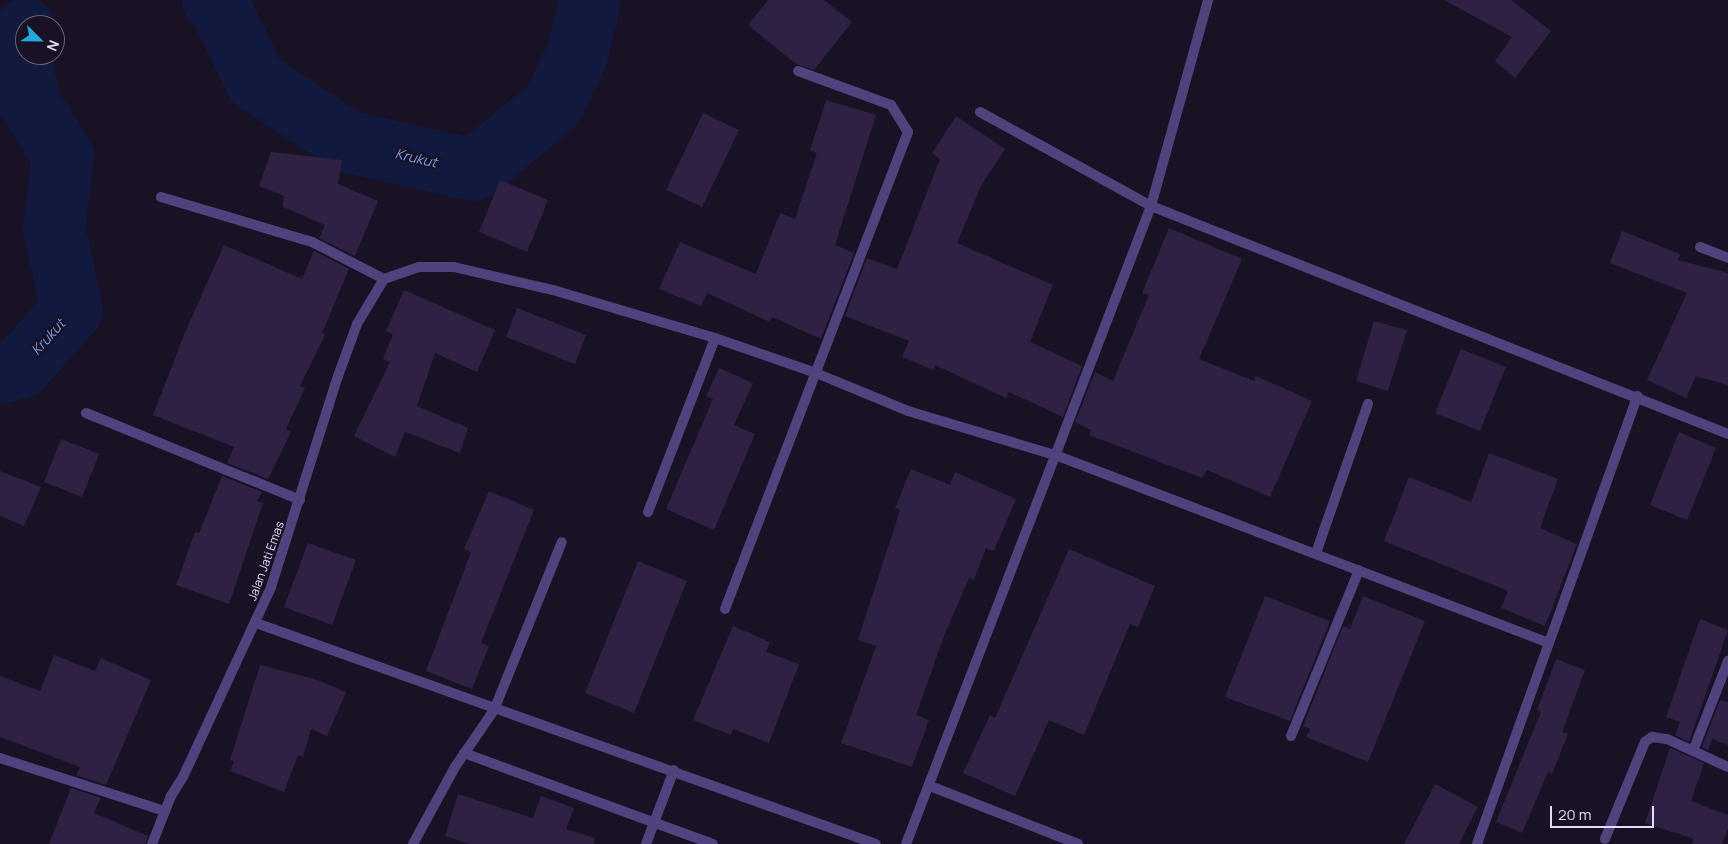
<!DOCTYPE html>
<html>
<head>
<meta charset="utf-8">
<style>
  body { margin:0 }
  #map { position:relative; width:1728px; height:844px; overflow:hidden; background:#191224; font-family:Manrope,sans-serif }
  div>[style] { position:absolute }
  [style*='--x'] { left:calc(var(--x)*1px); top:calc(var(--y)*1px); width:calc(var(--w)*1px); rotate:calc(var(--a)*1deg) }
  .river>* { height:62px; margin:-31px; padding:0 31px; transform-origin:31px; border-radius:31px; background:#11193e }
  .building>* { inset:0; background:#2e2143 }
  .street>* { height:10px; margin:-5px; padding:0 5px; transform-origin:5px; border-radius:5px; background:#50437d }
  span { translate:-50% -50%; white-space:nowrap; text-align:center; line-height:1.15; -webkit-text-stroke:4.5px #191224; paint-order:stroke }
  .street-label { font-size:12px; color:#e4dafa }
  .water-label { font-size:14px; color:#769fed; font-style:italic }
  .north { position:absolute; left:15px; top:15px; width:50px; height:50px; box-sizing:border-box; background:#191224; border:1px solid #6a627a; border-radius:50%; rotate:113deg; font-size:14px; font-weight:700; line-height:20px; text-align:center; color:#e4dafa }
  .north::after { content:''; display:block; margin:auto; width:18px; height:22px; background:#1fa9e1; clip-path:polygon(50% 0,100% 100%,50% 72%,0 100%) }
  .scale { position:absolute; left:1550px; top:806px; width:104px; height:22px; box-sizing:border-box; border:2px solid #e4dafa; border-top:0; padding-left:6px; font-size:15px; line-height:18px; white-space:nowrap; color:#e4dafa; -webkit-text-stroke:4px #191224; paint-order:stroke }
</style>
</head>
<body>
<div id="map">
  <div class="river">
    <i style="--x:213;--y:0;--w:4;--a:14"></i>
    <i style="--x:217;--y:1;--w:89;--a:64"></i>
    <i style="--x:256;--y:81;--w:111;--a:33.3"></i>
    <i style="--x:349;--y:142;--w:128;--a:12.6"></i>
    <i style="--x:474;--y:170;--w:102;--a:-39.4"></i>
    <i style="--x:553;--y:105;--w:59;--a:-64.7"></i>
    <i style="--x:578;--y:52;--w:53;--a:-77"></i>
    <i style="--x:0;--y:373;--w:22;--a:-16"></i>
    <i style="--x:21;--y:367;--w:76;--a:-48.2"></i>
    <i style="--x:72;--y:310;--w:83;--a:-102.5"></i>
    <i style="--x:54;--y:229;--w:74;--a:-83"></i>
    <i style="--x:63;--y:156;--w:64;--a:-122.2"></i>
    <i style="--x:29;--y:102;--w:60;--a:-100.6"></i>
    <i style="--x:18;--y:43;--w:16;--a:-63"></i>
  </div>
  <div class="building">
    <i style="clip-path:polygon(768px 0,824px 0,852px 22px,814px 70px,796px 64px,748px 25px)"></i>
    <i style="clip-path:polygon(1444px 0,1511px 0,1551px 31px,1515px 78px,1495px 61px,1512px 37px)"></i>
    <i style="clip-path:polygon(826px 100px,876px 115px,835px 245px,854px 253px,821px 339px,772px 317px,770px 322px,707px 293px,701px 306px,659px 289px,680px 242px,756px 274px,780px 213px,795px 219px,817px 153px,810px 150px)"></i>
    <i style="clip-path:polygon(703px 113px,739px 130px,702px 207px,666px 190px)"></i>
    <i style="clip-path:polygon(956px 116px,1005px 149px,981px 186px,957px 243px,1053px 285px,1030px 342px,1082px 366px,1063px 417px,1009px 392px,1006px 398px,935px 365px,933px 370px,902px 357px,909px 341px,845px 316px,867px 258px,897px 269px,940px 159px,932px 153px)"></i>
    <i style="clip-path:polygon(271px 152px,342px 160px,338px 184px,378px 201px,355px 256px,319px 238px,325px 225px,283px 207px,284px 196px,259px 186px)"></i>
    <i style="clip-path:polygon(500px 180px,548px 200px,527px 252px,479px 232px)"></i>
    <i style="clip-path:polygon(1169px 228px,1242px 259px,1199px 359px,1254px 381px,1256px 376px,1312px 401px,1270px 497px,1207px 470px,1202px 478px,1089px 435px,1091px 430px,1075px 422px,1095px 372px,1113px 381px,1149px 295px,1142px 293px)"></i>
    <i style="clip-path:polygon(1622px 231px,1680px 254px,1678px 260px,1728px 273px,1728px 385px,1696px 376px,1686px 398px,1647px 380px,1687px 293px,1610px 263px)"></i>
    <i style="clip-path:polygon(224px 245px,302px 279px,314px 251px,349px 269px,322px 333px,325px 335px,300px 386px,305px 388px,286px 429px,291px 432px,268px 479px,227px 463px,234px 447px,153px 415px,186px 330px)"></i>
    <i style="clip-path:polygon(404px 290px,495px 330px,477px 372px,435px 353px,417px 406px,468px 428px,460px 453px,405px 432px,395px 457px,354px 436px,390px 362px,383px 359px,393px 334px,386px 331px)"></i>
    <i style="clip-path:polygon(517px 308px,586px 335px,575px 364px,506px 337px)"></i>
    <i style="clip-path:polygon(1374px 321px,1407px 330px,1388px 391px,1356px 381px)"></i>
    <i style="clip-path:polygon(1461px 349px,1506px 367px,1480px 431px,1435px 413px)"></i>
    <i style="clip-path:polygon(719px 368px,753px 383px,734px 425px,755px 434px,714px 530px,666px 509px,713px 399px,706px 396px)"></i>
    <i style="clip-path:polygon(1679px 432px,1716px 448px,1687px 520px,1650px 505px)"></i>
    <i style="clip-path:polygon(61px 439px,99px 454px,82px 497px,44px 482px)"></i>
    <i style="clip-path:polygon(1489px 453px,1558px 479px,1540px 528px,1577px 544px,1545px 626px,1501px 608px,1508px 591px,1384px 541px,1409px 477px,1471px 502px)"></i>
    <i style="clip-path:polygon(911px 469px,950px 485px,955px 472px,1016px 499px,994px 551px,986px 548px,974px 580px,969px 578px,944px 636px,916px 715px,929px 720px,912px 767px,841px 743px,876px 646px,858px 640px,900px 510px,895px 508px)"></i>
    <i style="clip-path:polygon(0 471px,41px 487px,24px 526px,0 516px)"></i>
    <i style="clip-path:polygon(222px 476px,262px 492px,257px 501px,263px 503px,229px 604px,176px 585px,195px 532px,199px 533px)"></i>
    <i style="clip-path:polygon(489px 491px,534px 510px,481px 643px,489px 646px,472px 689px,426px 671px,471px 552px,464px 549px)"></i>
    <i style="clip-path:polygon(308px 543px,356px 560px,332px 625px,284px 607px)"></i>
    <i style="clip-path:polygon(1069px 549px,1155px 586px,1138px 627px,1130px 624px,1084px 735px,1049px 720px,1015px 796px,963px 773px,990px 715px,995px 718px)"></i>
    <i style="clip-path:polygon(638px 561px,687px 581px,634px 713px,585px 693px)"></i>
    <i style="clip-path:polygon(1265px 596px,1330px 621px,1290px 721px,1225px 697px)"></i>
    <i style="clip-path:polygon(1363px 596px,1425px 621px,1368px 762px,1306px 737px,1310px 729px,1303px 726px,1343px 626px,1350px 629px)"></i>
    <i style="clip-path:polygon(1700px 619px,1728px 630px,1689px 742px,1675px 735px,1680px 722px,1666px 717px)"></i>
    <i style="clip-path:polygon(733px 626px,770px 642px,766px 652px,799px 664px,769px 743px,733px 729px,731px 735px,693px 720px)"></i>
    <i style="clip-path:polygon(54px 655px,95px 671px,101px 658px,151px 680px,106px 785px,76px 775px,80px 767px,0 737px,0 676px,40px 691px)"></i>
    <i style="clip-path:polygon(1556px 659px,1585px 670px,1562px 732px,1568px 734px,1552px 774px,1548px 772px,1522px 833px,1496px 822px,1541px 712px,1537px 710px)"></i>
    <i style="clip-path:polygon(260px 665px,317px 680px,346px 692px,327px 736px,311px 729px,303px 757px,298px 755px,284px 792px,230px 771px,234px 761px,230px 760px)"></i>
    <i style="clip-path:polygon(1720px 700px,1728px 702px,1728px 745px,1712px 739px,1708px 750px,1702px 747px)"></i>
    <i style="clip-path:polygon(1670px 748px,1704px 763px,1691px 801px,1728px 815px,1728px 828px,1722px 844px,1692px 844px,1694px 839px,1645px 823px)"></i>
    <i style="clip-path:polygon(1435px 784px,1478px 807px,1459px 844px,1404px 844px)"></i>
    <i style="clip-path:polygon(71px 788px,101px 798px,94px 813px,148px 836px,145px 844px,49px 844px)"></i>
    <i style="clip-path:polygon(458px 794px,533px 818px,541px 796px,574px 808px,566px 829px,595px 838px,594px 844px,470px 844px,445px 836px)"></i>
  </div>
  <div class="street">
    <i style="--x:980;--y:112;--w:195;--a:28.8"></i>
    <i style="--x:1151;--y:206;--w:620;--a:21.56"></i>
    <i style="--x:161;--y:197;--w:158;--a:16.6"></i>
    <i style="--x:312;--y:242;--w:81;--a:27.2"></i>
    <i style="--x:384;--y:279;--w:37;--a:-19"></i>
    <i style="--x:419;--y:267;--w:35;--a:0"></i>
    <i style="--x:454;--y:267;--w:102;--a:13.1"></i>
    <i style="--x:553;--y:290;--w:169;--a:16.5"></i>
    <i style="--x:715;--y:338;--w:107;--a:19.1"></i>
    <i style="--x:816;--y:373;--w:100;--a:22.4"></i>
    <i style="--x:908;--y:411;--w:157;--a:16.7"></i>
    <i style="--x:1058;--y:456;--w:525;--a:20.85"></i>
    <i style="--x:1700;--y:247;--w:30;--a:21"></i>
    <i style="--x:86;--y:413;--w:231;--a:22.1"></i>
    <i style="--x:648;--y:512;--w:186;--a:-68.9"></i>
    <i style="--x:1316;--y:553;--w:158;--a:-70.8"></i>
    <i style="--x:725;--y:609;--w:511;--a:-69.01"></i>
    <i style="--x:908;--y:132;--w:32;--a:-122"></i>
    <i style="--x:891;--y:105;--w:99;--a:-159.9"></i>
    <i style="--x:256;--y:623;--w:658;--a:19.62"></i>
    <i style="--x:1291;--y:736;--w:179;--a:-67.7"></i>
    <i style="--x:1693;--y:751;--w:97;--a:-68.7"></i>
    <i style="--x:464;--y:753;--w:265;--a:20.1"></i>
    <i style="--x:0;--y:758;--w:172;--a:17.9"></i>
    <i style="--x:930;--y:786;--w:159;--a:21.4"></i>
    <i style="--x:1605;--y:839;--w:105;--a:-67.6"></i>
    <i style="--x:1645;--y:742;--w:9;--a:-36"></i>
    <i style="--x:1652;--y:737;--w:15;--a:8"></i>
    <i style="--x:1667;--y:739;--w:67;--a:24.7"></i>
    <i style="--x:152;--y:844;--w:52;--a:-68.4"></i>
    <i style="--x:171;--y:796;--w:22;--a:-58"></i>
    <i style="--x:183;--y:777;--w:209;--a:-65.1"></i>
    <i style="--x:271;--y:587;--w:221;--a:-72.4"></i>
    <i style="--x:338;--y:376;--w:55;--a:-69.9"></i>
    <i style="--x:357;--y:324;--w:52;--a:-59"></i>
    <i style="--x:413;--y:844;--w:88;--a:-61.4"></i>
    <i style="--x:455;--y:767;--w:69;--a:-55.6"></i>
    <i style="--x:494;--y:710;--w:181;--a:-68"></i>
    <i style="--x:646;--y:844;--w:79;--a:-69.3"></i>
    <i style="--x:906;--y:844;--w:683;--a:-68.99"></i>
    <i style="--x:1151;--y:206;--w:214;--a:-74.5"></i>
    <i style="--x:1477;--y:844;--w:476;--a:-70.3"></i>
  </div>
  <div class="street-label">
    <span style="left:266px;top:561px;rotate:-70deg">Jalan Jati Emas</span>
  </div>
  <div class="water-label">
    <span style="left:416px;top:158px;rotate:13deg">Krukut</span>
    <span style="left:48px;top:337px;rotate:-48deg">Krukut</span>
  </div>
  <div class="north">N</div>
  <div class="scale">20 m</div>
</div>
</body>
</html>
